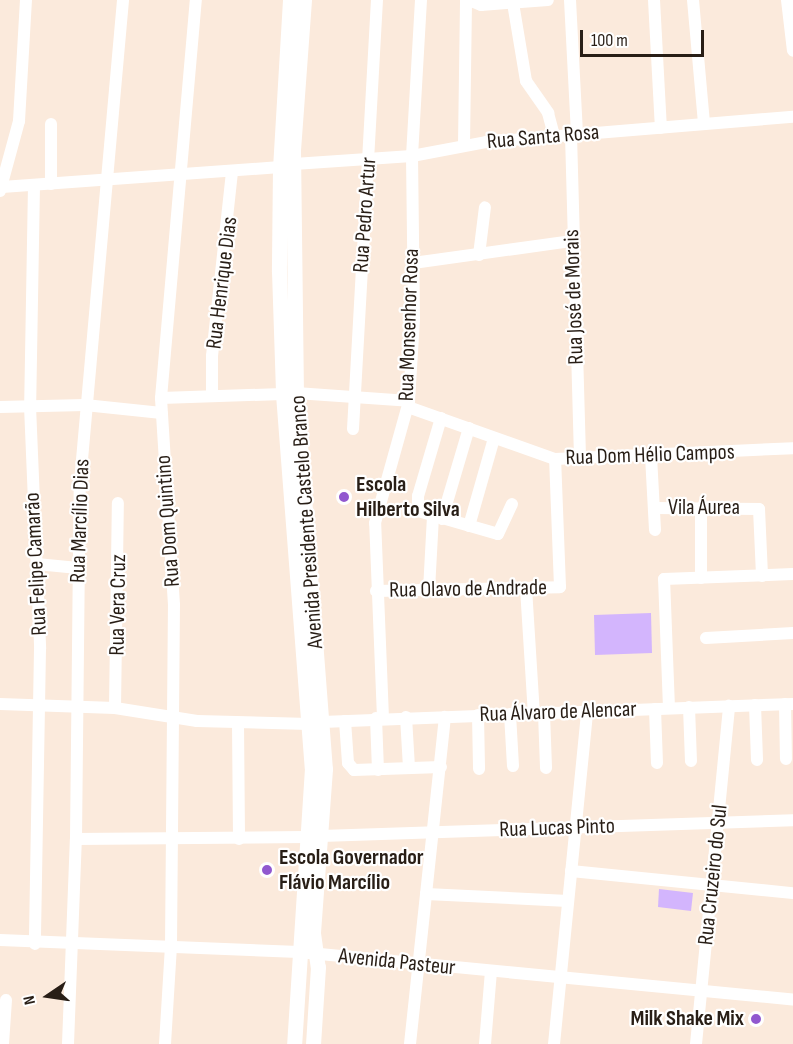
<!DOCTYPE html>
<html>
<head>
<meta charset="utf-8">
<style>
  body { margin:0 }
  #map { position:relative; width:793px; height:1044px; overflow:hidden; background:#fbeadc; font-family:"Sofia Sans Condensed",sans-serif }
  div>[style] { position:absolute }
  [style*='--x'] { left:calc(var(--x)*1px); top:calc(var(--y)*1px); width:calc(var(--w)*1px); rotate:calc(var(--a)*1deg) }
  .green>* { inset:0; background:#d3b5fd }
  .minor>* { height:12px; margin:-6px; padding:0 6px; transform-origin:6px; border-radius:6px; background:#fff }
  .major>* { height:15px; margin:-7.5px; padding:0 7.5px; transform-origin:7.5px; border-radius:7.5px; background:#fff }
  .dots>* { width:16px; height:16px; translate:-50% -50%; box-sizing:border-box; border:3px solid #fff; border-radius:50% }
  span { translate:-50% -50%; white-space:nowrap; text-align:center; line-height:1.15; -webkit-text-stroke:4.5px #fff; paint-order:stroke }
  .street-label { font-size:22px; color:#281e16 }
  .poi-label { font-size:22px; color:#281e16; font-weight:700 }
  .left { translate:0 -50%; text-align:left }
  .right { translate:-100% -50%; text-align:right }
  .north { position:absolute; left:18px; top:966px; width:60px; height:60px; -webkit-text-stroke:4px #fff; paint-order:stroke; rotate:257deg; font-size:16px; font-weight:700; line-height:24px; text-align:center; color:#281e16 }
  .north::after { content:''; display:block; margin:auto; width:21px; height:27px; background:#281e16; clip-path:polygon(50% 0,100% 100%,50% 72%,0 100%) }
  .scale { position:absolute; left:580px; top:30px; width:124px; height:27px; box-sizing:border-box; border:3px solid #281e16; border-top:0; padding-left:8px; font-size:18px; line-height:21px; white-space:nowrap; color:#281e16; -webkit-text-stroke:4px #fff; paint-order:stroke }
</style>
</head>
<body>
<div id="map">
  <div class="green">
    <i style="clip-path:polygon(651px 613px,652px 653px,595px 655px,594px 615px)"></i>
    <i style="clip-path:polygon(659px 889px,693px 893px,691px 911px,658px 907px)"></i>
  </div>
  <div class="minor">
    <i style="--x:469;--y:0;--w:13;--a:23"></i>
    <i style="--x:481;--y:5;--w:67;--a:-4.3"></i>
    <i style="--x:570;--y:0;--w:134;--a:87"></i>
    <i style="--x:654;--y:0;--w:128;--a:86.9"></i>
    <i style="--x:693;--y:0;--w:124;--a:84.9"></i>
    <i style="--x:787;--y:0;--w:51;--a:83.3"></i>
    <i style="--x:513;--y:3;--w:79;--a:80.5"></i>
    <i style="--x:526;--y:81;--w:39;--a:55"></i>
    <i style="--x:548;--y:113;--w:24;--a:75"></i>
    <i style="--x:571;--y:135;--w:324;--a:88.4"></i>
    <i style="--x:464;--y:145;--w:145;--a:-89.2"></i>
    <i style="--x:294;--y:164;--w:118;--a:-3.9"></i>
    <i style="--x:412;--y:156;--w:75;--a:-10.7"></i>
    <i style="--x:486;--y:142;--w:308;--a:-4.7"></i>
    <i style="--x:51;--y:184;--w:60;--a:-90"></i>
    <i style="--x:34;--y:185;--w:221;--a:91"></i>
    <i style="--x:30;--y:406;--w:243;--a:87.6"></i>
    <i style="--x:40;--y:649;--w:295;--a:91"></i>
    <i style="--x:2;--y:187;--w:279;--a:-4.1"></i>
    <i style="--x:0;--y:191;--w:73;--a:-74.8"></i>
    <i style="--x:19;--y:121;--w:121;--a:-86.7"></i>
    <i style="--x:479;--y:255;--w:48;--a:-82.9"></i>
    <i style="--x:413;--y:263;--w:161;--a:-7.9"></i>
    <i style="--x:296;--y:393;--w:113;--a:4"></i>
    <i style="--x:212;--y:395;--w:39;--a:-90"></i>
    <i style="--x:212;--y:356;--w:186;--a:-83.8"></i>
    <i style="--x:161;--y:398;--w:122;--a:-1.9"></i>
    <i style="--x:0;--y:407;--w:85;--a:-1.3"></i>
    <i style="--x:85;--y:405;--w:77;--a:5.9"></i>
    <i style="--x:408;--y:407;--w:156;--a:19.5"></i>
    <i style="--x:555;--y:459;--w:238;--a:-2.6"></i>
    <i style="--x:441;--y:418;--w:81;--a:106.4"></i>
    <i style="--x:418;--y:496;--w:15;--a:90"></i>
    <i style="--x:418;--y:511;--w:83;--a:16"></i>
    <i style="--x:498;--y:534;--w:33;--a:-65"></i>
    <i style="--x:353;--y:429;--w:430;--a:-86.8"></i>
    <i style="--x:651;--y:456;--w:74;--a:86.9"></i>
    <i style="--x:654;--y:508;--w:105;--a:0.5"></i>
    <i style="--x:759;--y:509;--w:67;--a:87.4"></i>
    <i style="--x:701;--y:508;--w:70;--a:90"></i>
    <i style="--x:442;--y:519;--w:95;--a:-73.5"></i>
    <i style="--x:469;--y:526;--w:91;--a:-74.1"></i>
    <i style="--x:37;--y:564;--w:41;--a:5.6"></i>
    <i style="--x:526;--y:588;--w:126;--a:86.4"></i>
    <i style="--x:429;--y:590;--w:74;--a:-86.9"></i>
    <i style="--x:376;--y:591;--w:184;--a:-1.2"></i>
    <i style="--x:560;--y:587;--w:128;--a:-92.2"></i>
    <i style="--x:706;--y:638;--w:87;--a:-3.3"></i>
    <i style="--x:0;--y:704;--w:115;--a:2"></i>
    <i style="--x:115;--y:708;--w:83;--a:9"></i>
    <i style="--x:197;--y:721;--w:112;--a:1.5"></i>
    <i style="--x:785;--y:704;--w:55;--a:89"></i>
    <i style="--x:755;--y:705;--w:55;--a:87.9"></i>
    <i style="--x:689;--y:707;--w:54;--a:87.9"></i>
    <i style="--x:115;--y:708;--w:205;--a:-89.2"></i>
    <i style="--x:669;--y:708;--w:129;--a:-92.2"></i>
    <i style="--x:664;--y:579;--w:129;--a:-2.2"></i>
    <i style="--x:655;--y:709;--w:54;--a:87.9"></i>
    <i style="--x:544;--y:713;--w:55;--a:87.9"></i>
    <i style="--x:510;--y:714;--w:52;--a:86.7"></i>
    <i style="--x:478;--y:715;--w:54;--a:88.9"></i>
    <i style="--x:406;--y:717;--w:51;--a:86.6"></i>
    <i style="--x:376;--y:718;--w:52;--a:87.8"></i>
    <i style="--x:383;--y:718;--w:195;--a:-92.3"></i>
    <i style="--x:375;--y:523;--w:127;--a:-74.4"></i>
    <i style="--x:409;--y:401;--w:82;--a:-86.5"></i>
    <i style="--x:414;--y:319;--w:163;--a:-90.7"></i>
    <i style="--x:412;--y:156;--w:156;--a:-86.7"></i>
    <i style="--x:345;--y:721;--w:42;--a:85.9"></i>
    <i style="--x:348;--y:763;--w:9;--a:49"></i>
    <i style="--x:354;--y:770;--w:87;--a:-2"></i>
    <i style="--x:322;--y:722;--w:471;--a:-2.2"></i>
    <i style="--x:238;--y:723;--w:116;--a:89.5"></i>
    <i style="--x:321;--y:836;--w:472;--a:-1.9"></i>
    <i style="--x:76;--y:839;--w:230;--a:-0.5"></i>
    <i style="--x:571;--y:871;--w:223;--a:5.7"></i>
    <i style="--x:426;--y:894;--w:142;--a:2.8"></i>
    <i style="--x:0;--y:940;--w:299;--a:2.3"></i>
    <i style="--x:299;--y:952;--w:496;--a:5.5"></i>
    <i style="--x:3;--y:1044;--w:44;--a:-86.1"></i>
    <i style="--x:68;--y:1044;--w:205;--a:-87.8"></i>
    <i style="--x:76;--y:839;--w:357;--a:-89.4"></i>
    <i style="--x:80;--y:482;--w:484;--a:-84.9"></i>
    <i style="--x:165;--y:1044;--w:99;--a:-86.5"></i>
    <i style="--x:171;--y:945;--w:340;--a:-89.5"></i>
    <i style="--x:174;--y:605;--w:207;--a:-93.6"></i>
    <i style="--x:161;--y:398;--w:400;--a:-85"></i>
    <i style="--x:410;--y:1044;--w:329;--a:-83.9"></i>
    <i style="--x:485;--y:1044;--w:73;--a:-85.3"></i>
    <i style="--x:554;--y:1044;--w:335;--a:-84.3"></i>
    <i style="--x:696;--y:1044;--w:340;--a:-84.4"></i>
  </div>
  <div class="major">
    <i style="--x:290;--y:0;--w:167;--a:93.4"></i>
    <i style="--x:280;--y:167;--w:104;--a:90.6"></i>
    <i style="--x:279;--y:271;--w:123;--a:88.1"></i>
    <i style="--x:283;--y:394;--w:375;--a:85.6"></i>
    <i style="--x:312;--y:768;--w:277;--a:93.7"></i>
    <i style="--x:304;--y:0;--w:150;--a:94.2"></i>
    <i style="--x:293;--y:150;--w:243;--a:89.3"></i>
    <i style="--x:296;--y:393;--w:377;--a:85.6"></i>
    <i style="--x:325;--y:769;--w:164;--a:94.2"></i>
    <i style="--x:313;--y:933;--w:34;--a:82"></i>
    <i style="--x:318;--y:967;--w:77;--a:93.7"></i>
  </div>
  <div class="dots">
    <i style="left:344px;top:497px;background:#9158cf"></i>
    <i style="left:267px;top:870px;background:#9158cf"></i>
    <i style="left:756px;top:1019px;background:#9158cf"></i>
  </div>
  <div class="street-label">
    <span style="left:543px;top:137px;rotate:-5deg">Rua Santa Rosa</span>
    <span style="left:365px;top:215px;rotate:-86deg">Rua Pedro Artur</span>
    <span style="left:222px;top:283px;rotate:-83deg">Rua Henrique Dias</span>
    <span style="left:574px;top:297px;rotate:-92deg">Rua José de Morais</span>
    <span style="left:409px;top:325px;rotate:-88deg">Rua Monsenhor Rosa</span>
    <span style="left:650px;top:455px;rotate:-2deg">Rua Dom Hélio Campos</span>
    <span style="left:704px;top:508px">Vila Áurea</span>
    <span style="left:80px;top:521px;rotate:-88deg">Rua Marcílio Dias</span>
    <span style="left:168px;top:521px;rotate:-94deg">Rua Dom Quintino</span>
    <span style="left:307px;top:522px;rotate:-94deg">Avenida Presidente Castelo Branco</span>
    <span style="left:36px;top:564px;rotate:-93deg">Rua Felipe Camarão</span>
    <span style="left:468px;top:589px;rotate:-1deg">Rua Olavo de Andrade</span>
    <span style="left:118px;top:605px;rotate:-89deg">Rua Vera Cruz</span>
    <span style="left:558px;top:712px;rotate:-2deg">Rua Álvaro de Alencar</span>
    <span style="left:557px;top:828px;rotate:-2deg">Rua Lucas Pinto</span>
    <span style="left:713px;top:875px;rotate:-84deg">Rua Cruzeiro do Sul</span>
    <span style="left:397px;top:962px;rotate:6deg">Avenida Pasteur</span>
  </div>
  <div class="poi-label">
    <span class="left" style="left:356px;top:497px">Escola<br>Hilberto Silva</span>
    <span class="left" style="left:279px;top:870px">Escola Governador<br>Flávio Marcílio</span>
    <span class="right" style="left:744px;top:1019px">Milk Shake Mix</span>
  </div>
  <div class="north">N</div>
  <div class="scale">100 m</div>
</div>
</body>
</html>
